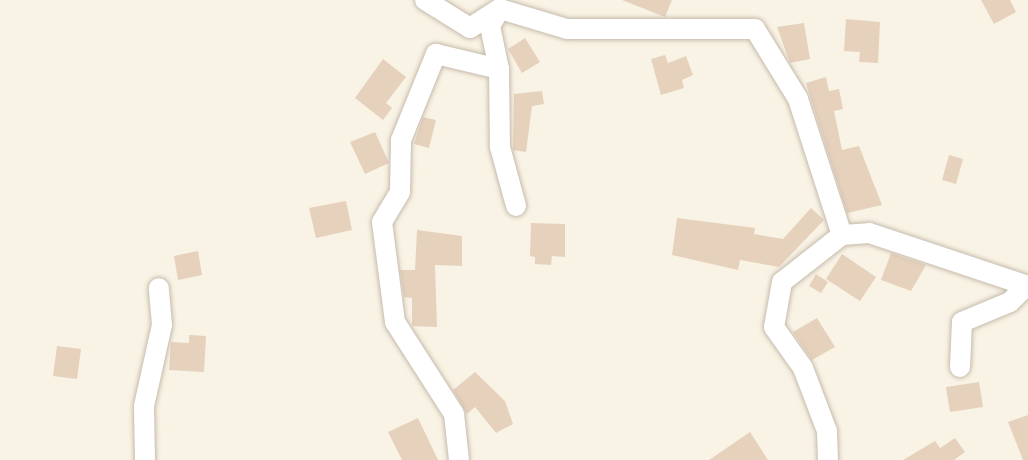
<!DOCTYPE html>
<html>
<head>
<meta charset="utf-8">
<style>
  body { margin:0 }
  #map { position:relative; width:1028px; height:460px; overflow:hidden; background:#f9f3e5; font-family:"Fira Sans Condensed",sans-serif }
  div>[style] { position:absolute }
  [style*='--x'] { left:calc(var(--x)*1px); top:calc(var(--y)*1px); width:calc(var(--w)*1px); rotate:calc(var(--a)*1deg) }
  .building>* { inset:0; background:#e6d1bc }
  .roads { filter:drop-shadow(0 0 2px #c6baab) drop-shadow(0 0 2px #c6baab) }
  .minor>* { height:20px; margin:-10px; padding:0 10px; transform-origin:10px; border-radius:10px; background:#fff }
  span { translate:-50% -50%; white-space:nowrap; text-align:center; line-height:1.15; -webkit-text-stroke:4.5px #fcf7eb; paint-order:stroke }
</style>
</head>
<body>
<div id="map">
  <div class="building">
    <i style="clip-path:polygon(622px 0,672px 0,665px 17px)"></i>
    <i style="clip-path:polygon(981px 0,1010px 0,1016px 12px,994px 24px)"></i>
    <i style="clip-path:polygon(846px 19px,880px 22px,878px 63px,859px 62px,860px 52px,844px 51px)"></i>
    <i style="clip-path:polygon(804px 23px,810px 59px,790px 63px,777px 27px)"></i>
    <i style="clip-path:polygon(525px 38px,540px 62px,522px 73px,508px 49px)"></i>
    <i style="clip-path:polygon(665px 55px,668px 63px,686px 56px,693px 75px,682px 80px,684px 88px,661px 95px,651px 59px)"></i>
    <i style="clip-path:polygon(383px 59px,406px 77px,386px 103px,392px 108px,383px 120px,355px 98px)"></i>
    <i style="clip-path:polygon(826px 77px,829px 91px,839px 89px,843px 109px,834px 111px,842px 150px,859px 146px,882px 205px,847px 213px,806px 83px)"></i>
    <i style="clip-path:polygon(542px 91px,544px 104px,532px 106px,526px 152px,513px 150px,514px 94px)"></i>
    <i style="clip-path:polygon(423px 117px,436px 120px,429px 148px,414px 144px)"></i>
    <i style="clip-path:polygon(375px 132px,389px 163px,365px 174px,350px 142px)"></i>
    <i style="clip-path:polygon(949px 155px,963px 159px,956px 184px,942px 180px)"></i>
    <i style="clip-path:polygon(346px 201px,352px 230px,316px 238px,309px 208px)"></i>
    <i style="clip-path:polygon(811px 208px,824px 220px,779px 267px,740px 260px,738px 270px,672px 255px,677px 218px,755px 228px,754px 234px,783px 239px)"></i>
    <i style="clip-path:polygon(531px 223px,565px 224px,565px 257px,552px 256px,551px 265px,535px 264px,535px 257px,530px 256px)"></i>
    <i style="clip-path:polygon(417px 230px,462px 236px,462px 266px,435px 265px,437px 327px,412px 326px,412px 298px,404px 297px,400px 270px,415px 270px)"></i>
    <i style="clip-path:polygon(198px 251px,202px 275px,178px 280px,174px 256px)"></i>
    <i style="clip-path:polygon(891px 253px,926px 265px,911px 291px,881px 280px)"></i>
    <i style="clip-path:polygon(842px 254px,876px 277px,860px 301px,826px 279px)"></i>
    <i style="clip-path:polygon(816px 274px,828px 282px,821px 293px,809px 286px)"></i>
    <i style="clip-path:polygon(817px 318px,835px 347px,812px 360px,793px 332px)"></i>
    <i style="clip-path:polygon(189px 335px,206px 336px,204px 372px,169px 370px,171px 342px,189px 343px)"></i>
    <i style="clip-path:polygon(57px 346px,81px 349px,77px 379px,53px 376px)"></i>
    <i style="clip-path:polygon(475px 372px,505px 401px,513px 424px,496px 433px,475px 407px,467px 414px,453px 390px)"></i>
    <i style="clip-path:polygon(979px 382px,983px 407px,950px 412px,946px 387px)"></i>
    <i style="clip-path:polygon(1028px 415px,1028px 460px,1023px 460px,1008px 422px)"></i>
    <i style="clip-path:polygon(418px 418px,438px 460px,402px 460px,388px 432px)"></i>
    <i style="clip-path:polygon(750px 432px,768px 460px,709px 460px)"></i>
    <i style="clip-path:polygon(955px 438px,965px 452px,954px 460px,903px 460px,935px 441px,940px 448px)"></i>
  </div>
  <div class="roads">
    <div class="minor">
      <i style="--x:425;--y:0;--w:53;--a:31.9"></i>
      <i style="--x:470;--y:28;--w:35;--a:-33"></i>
      <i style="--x:499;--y:69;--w:44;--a:-101.8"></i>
      <i style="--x:490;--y:26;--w:20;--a:-60"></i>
      <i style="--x:500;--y:9;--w:70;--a:16.6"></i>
      <i style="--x:567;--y:29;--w:188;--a:0"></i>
      <i style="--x:755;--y:29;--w:82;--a:58.4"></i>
      <i style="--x:798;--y:99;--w:143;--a:72.1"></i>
      <i style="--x:960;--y:367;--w:45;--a:-87.5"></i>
      <i style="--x:962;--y:322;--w:52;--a:-22.6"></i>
      <i style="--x:1010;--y:302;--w:23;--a:-45"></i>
      <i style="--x:145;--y:460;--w:54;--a:-91.1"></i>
      <i style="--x:144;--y:406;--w:83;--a:-77.5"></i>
      <i style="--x:162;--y:325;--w:37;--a:-95"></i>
      <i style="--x:459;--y:460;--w:46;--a:-96.2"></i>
      <i style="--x:454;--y:414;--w:109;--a:-122.7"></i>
      <i style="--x:395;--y:322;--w:101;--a:-97.4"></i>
      <i style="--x:382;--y:222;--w:35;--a:-59"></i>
      <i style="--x:400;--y:192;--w:52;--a:-88.9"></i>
      <i style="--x:401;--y:140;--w:93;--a:-67.9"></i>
      <i style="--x:436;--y:54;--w:65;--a:13.4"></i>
      <i style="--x:499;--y:69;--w:78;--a:89.3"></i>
      <i style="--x:500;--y:147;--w:61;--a:74.8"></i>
      <i style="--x:828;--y:460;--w:29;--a:-92"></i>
      <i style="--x:827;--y:431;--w:67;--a:-110.9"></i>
      <i style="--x:803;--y:368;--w:50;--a:-125.3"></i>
      <i style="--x:774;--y:327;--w:46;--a:-79.9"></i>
      <i style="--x:782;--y:282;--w:76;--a:-38.1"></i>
      <i style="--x:842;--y:235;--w:27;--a:-4"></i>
      <i style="--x:869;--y:233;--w:168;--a:18.4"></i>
    </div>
  </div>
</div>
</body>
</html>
